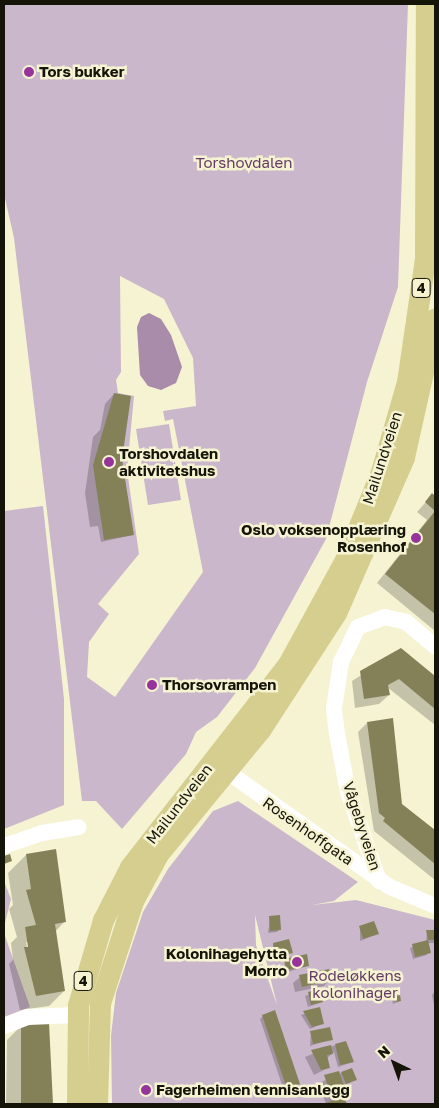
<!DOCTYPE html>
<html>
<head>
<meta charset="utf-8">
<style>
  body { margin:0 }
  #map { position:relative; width:439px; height:1108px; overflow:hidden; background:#f6f3d2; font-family:"Golos Text",sans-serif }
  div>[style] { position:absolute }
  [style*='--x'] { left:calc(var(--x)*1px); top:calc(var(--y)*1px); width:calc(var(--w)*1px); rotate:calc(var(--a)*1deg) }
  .green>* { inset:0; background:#cbb7cb }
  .water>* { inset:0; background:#a98baa }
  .shadow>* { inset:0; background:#0003 }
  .building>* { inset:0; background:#848159 }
  .minor>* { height:16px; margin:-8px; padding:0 8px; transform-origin:8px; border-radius:8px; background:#fff }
  .major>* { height:21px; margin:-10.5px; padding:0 10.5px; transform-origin:10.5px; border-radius:10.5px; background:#d5ce8f }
  .dots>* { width:14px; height:14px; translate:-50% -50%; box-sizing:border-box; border:2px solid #f6f3d2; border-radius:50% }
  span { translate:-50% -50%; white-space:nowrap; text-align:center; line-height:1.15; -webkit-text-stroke:5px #f6f3d2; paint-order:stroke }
  .shield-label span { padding:1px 4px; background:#f6f3d2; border:1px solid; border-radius:4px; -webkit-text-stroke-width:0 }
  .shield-label { font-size:14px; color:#151408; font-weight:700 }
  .poi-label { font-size:15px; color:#151408; font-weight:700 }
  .left { translate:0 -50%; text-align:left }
  .right { translate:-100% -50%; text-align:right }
  .park-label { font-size:15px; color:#633a65 }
  .street-label { font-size:15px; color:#151408 }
  .frame { position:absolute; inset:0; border:5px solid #151408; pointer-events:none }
  .north { position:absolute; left:369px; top:1038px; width:50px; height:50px; -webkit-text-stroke:4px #f6f3d2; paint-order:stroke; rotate:318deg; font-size:14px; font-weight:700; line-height:20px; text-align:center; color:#151408 }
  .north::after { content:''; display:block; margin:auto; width:18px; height:22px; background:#151408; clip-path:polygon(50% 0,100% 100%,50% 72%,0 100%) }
</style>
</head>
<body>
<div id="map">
  <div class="green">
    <i style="clip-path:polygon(evenodd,4px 4px,408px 4px,398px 287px,367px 382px,326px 539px,255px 668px,217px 717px,196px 732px,186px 754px,122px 829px,96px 801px,82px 801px,14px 238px,4px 194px,4px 4px,120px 276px,164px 299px,193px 358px,196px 406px,163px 411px,165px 421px,173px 419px,203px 572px,115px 697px,87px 677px,89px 642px,109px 614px,98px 604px,139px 554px,127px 470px,134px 396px,118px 393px,116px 380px,121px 372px,120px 276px)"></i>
    <i style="clip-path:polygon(169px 424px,181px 500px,148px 505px,136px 429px)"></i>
    <i style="clip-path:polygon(43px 506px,64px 699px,64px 805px,4px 829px,4px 511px)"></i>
    <i style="clip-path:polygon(evenodd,238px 801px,358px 882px,334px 901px,312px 905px,356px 900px,435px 920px,435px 1104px,112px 1104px,111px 1036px,116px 993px,143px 912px,168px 869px,213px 811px,238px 801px,255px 915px,277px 1005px,256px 945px,255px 915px)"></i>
    <i style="clip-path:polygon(4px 881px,11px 899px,4px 927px)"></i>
    <i style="clip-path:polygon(4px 933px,30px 1007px,4px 1017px)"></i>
  </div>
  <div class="water">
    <i style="clip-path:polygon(149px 313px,161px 319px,171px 335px,182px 367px,176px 383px,161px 390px,148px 386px,140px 375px,137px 327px,141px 317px)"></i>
  </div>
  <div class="shadow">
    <i style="clip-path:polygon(114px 394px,132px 535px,101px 542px,98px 526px,90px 527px,85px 493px,93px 437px,100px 430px,105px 404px)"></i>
    <i style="clip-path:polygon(432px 495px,435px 497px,435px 631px,377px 583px,427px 520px,417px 512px)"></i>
    <i style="clip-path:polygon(401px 650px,435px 677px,435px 725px,387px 687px,389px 695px,379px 704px,355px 708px,352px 681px)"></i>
    <i style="clip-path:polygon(367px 723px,401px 805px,435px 832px,435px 880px,374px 831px,358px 732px)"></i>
    <i style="clip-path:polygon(evenodd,26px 855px,65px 921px,55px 932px,64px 991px,49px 1006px,20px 1010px,9px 964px,13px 960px,11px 943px,17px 937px,9px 909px,13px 905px,8px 873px,26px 855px,26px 942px,29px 942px,28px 953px,26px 942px)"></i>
    <i style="clip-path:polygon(270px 918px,280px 929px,277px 932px,268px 933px)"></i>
    <i style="clip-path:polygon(360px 927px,377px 934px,360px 941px)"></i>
    <i style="clip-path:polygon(427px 931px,435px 932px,435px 943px,427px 943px,427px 955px,413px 959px,410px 948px,426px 942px)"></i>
    <i style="clip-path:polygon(273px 944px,291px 952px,273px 959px)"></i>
    <i style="clip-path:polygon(285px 960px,308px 966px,284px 973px)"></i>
    <i style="clip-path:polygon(300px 977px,330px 979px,324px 986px,295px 992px,293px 983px)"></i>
    <i style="clip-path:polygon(319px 991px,322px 1002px,308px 1007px,305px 996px)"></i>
    <i style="clip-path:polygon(435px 991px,435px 1005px,434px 1005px,432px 995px)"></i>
    <i style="clip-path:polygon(399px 997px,400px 1001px,393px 1004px,392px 1000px)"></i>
    <i style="clip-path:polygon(319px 1009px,323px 1023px,310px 1029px,301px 1015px)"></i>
    <i style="clip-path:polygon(263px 1016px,298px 1084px,295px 1087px,284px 1091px,260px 1019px)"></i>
    <i style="clip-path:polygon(47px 1024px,52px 1104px,6px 1104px,7px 1040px,22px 1025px)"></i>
    <i style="clip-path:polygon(311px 1032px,332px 1039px,310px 1046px)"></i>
    <i style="clip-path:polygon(335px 1045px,353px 1062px,338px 1067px,334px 1052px,326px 1059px,328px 1068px,314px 1075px,305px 1057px)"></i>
    <i style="clip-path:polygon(351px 1069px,356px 1079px,343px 1086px,345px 1092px,336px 1101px,344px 1099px,345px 1104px,326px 1104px,319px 1083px)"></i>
  </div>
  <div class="building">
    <i style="clip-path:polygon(114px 393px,131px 396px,122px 460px,134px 535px,104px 540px,93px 465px)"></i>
    <i style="clip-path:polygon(432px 493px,435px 496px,435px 511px,425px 502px)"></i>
    <i style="clip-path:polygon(435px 511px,435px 614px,385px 574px)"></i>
    <i style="clip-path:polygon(401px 648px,435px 676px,435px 709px,399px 679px,388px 685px,390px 695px,364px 699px,360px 671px)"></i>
    <i style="clip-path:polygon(393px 718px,402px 804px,435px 830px,435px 864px,383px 821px,385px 818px,379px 813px,367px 722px)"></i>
    <i style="clip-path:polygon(56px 849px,66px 922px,55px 924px,65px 991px,36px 996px,24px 947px,28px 947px,25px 927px,36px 925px,26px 890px,31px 889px,26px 854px)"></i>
    <i style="clip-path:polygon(10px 854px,12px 861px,4px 864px,4px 856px)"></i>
    <i style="clip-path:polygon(280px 915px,281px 930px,270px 931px,269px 916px)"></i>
    <i style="clip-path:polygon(374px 921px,379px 934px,363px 939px,359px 926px)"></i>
    <i style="clip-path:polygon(426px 930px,435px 930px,435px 940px,428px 940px)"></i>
    <i style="clip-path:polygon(289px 939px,293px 953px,276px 957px,273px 943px)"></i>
    <i style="clip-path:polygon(428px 940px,431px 953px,415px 957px,412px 944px)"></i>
    <i style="clip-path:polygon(307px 954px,309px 966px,286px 970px,284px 959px)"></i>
    <i style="clip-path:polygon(329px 969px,332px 980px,302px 987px,299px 975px)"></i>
    <i style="clip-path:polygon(320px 989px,323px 1002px,311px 1005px,308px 992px)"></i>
    <i style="clip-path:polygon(400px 995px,401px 1001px,396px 1002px,395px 996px)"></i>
    <i style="clip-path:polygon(320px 1007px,324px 1024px,312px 1027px,303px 1011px)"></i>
    <i style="clip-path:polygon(275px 1010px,300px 1084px,287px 1089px,262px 1015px)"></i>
    <i style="clip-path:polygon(21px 1023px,49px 1023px,53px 1104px,21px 1104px)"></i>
    <i style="clip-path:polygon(330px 1027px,333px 1040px,313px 1044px,310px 1031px)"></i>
    <i style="clip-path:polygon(346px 1041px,354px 1062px,340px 1065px,335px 1044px)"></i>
    <i style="clip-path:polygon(331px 1045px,333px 1054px,327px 1055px,330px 1068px,321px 1070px,311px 1050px)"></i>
    <i style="clip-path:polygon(352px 1068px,357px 1080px,346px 1084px,341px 1072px)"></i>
    <i style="clip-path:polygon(339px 1071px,346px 1092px,332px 1097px,324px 1075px)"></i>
    <i style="clip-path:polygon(344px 1097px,347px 1104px,323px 1104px)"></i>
  </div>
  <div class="minor">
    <i style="--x:218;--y:765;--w:209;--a:35.4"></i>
    <i style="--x:388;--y:886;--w:51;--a:23.1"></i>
    <i style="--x:4;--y:846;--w:40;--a:-18.9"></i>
    <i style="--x:42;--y:833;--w:37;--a:-9"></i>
    <i style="--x:379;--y:881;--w:94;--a:-109.2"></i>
    <i style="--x:348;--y:792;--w:59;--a:-100.7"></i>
    <i style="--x:337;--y:734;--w:26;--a:-97"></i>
    <i style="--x:334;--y:708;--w:47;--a:-81.3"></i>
    <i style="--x:341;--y:662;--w:39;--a:-64"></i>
    <i style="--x:358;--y:627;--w:29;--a:-20"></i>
    <i style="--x:385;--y:617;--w:22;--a:13"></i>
    <i style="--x:406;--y:622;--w:38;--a:40"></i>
    <i style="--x:4;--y:1026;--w:26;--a:-21"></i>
    <i style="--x:28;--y:1017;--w:49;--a:-2.3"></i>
  </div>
  <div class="major">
    <i style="--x:77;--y:1104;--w:99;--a:-89.4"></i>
    <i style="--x:78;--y:1005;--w:89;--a:-73.6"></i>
    <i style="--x:103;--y:920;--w:59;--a:-63"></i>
    <i style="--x:130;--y:867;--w:257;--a:-52.1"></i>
    <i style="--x:288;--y:664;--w:119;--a:-61.3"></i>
    <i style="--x:345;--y:560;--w:95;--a:-67.8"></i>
    <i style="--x:381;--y:472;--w:94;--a:-73.9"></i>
    <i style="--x:407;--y:382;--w:125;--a:-81.7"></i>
    <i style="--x:425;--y:258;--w:254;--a:-89.8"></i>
    <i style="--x:97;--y:1104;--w:101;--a:-88.3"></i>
    <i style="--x:100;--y:1003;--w:107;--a:-72.1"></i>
    <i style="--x:133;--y:901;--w:53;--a:-62"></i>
    <i style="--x:158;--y:854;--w:161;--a:-50.6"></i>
    <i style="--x:260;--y:730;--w:140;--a:-57"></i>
    <i style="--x:336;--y:613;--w:170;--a:-66.4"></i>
    <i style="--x:404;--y:457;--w:142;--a:-77.4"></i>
  </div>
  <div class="dots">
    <i style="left:29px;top:72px;background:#96349b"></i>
    <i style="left:109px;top:462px;background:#96349b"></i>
    <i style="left:416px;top:538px;background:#96349b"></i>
    <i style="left:152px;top:685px;background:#96349b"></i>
    <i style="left:297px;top:962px;background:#96349b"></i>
    <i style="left:146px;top:1090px;background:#96349b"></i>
  </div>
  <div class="shield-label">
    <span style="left:421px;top:288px">4</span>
    <span style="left:83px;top:981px">4</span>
  </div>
  <div class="poi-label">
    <span class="left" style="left:39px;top:72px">Tors bukker</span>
    <span class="left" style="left:119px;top:462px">Torshovdalen<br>aktivitetshus</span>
    <span class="right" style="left:406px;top:538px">Oslo voksenopplæring<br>Rosenhof</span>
    <span class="left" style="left:162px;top:685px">Thorsovrampen</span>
    <span class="right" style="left:287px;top:962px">Kolonihagehytta<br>Morro</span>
    <span class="left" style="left:156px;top:1090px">Fagerheimen tennisanlegg</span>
  </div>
  <div class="park-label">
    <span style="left:244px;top:163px">Torshovdalen</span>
    <span style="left:355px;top:984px">Rodeløkkens<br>kolonihager</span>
  </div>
  <div class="street-label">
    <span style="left:382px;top:458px;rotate:-72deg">Mailundveien</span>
    <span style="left:179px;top:804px;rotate:-52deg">Mailundveien</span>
    <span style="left:362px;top:826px;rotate:72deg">Vågebyveien</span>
    <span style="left:308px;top:831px;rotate:35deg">Rosenhoffgata</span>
  </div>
  <div class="frame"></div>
  <div class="north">N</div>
</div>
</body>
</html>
